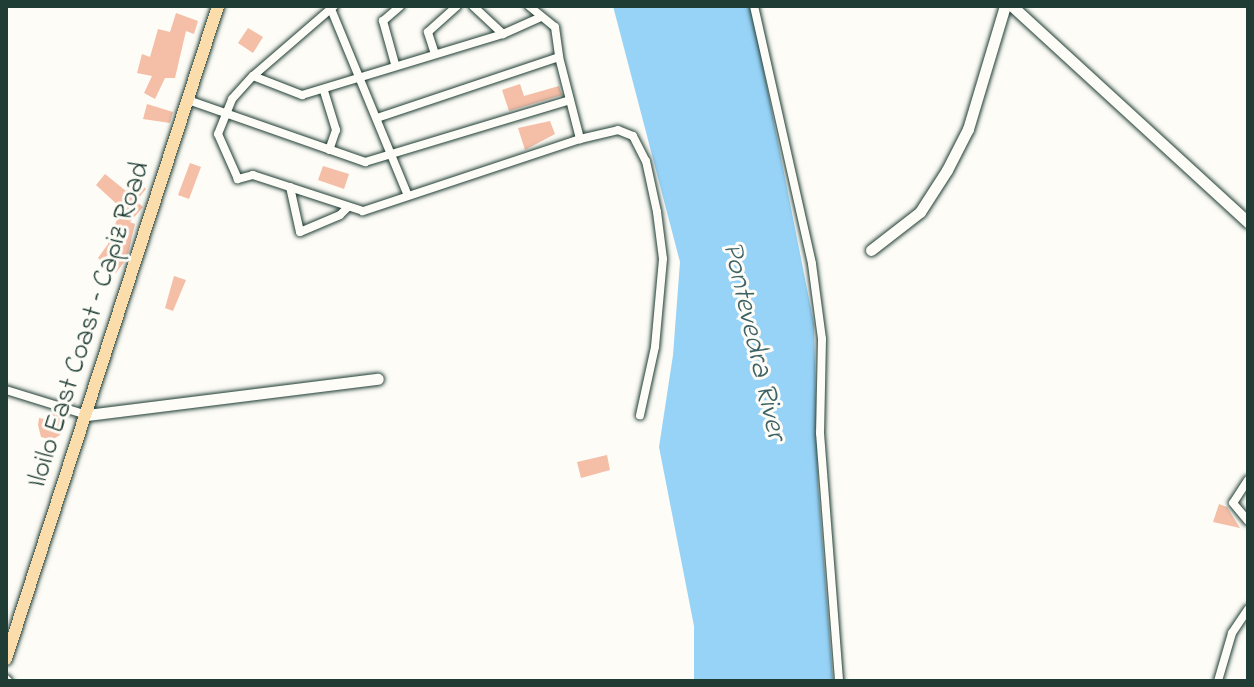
<!DOCTYPE html>
<html>
<head>
<meta charset="utf-8">
<style>
  body { margin:0 }
  #map { position:relative; width:1254px; height:687px; overflow:hidden; background:#fdfcf7; font-family:"Indie Flower",sans-serif }
  div>[style] { position:absolute }
  [style*='--x'] { left:calc(var(--x)*1px); top:calc(var(--y)*1px); width:calc(var(--w)*1px); rotate:calc(var(--a)*1deg) }
  .water>* { inset:0; background:#97d2f7 }
  .building>* { inset:0; background:#f4bea7 }
  .roads { filter:drop-shadow(0 0 2px #1f3d34) drop-shadow(0 0 2px #1f3d34) }
  .lane>* { height:4px; margin:-2px; padding:0 2px; transform-origin:2px; border-radius:2px; background:#fdfcf7 }
  .street>* { height:8px; margin:-4px; padding:0 4px; transform-origin:4px; border-radius:4px; background:#fdfcf7 }
  .secondary>* { height:11px; margin:-5.5px; padding:0 5.5px; transform-origin:5.5px; border-radius:5.5px; background:#fdfcf7 }
  .primary>* { height:12px; margin:-6px; padding:0 6px; transform-origin:6px; border-radius:6px; background:#faddab }
  span { translate:-50% -50%; white-space:nowrap; text-align:center; line-height:1.15; -webkit-text-stroke:6px #fdfcf7; paint-order:stroke }
  .street-label { font-size:28px; color:#1f3d34 }
  .water-label { font-size:30px; color:#3d6265; font-style:italic }
  .frame { position:absolute; inset:0; border:8px solid #1f3d34; pointer-events:none }
</style>
</head>
<body>
<div id="map">
  <div class="water">
    <i style="clip-path:polygon(613px 6px,751px 6px,814px 324px,818px 484px,833px 681px,694px 681px,694px 626px,659px 447px,673px 355px,680px 262px)"></i>
  </div>
  <div class="building">
    <i style="clip-path:polygon(176px 13px,198px 21px,194px 34px,186px 31px,175px 78px,165px 78px,155px 99px,144px 93px,152px 76px,137px 73px,142px 54px,150px 57px,158px 29px,170px 32px)"></i>
    <i style="clip-path:polygon(248px 28px,263px 37px,253px 53px,238px 43px)"></i>
    <i style="clip-path:polygon(520px 84px,524px 96px,559px 86px,562px 95px,509px 111px,502px 90px)"></i>
    <i style="clip-path:polygon(147px 104px,173px 112px,170px 123px,143px 119px)"></i>
    <i style="clip-path:polygon(550px 121px,555px 134px,525px 150px,518px 128px)"></i>
    <i style="clip-path:polygon(190px 163px,201px 167px,189px 199px,178px 195px)"></i>
    <i style="clip-path:polygon(323px 166px,349px 174px,344px 189px,318px 180px)"></i>
    <i style="clip-path:polygon(105px 174px,126px 191px,136px 180px,146px 189px,136px 201px,143px 207px,130px 222px,135px 224px,127px 258px,116px 273px,98px 258px,108px 244px,121px 208px,96px 185px)"></i>
    <i style="clip-path:polygon(174px 276px,186px 280px,173px 311px,165px 308px)"></i>
    <i style="clip-path:polygon(51px 413px,66px 418px,60px 435px,52px 440px,41px 437px,38px 425px,39px 418px,49px 420px)"></i>
    <i style="clip-path:polygon(607px 455px,610px 470px,581px 478px,577px 462px)"></i>
    <i style="clip-path:polygon(1219px 504px,1227px 507px,1240px 528px,1213px 522px)"></i>
  </div>
  <div class="roads">
    <div class="lane">
      <i style="--x:6;--y:676;--w:7;--a:45"></i>
    </div>
    <div class="street">
      <i style="--x:473;--y:6;--w:41;--a:43"></i>
      <i style="--x:529;--y:6;--w:33;--a:39"></i>
      <i style="--x:555;--y:27;--w:30;--a:82"></i>
      <i style="--x:754;--y:6;--w:264;--a:77.3"></i>
      <i style="--x:812;--y:264;--w:76;--a:82.4"></i>
      <i style="--x:822;--y:339;--w:94;--a:91.2"></i>
      <i style="--x:820;--y:433;--w:249;--a:85.6"></i>
      <i style="--x:331;--y:9;--w:199;--a:67.6"></i>
      <i style="--x:434;--y:51;--w:20;--a:-108"></i>
      <i style="--x:428;--y:32;--w:39;--a:-42"></i>
      <i style="--x:395;--y:64;--w:45;--a:-105.6"></i>
      <i style="--x:383;--y:21;--w:23;--a:-41"></i>
      <i style="--x:253;--y:76;--w:107;--a:-40.8"></i>
      <i style="--x:324;--y:91;--w:41;--a:72.9"></i>
      <i style="--x:336;--y:130;--w:21;--a:109"></i>
      <i style="--x:188;--y:100;--w:188;--a:19.3"></i>
      <i style="--x:365;--y:162;--w:214;--a:-16.8"></i>
      <i style="--x:377;--y:118;--w:192;--a:-18.5"></i>
      <i style="--x:559;--y:57;--w:85;--a:75.6"></i>
      <i style="--x:580;--y:139;--w:229;--a:161.6"></i>
      <i style="--x:363;--y:211;--w:116;--a:-161.9"></i>
      <i style="--x:253;--y:175;--w:16;--a:165"></i>
      <i style="--x:238;--y:179;--w:49;--a:-114"></i>
      <i style="--x:218;--y:134;--w:38;--a:-68"></i>
      <i style="--x:232;--y:99;--w:31;--a:-48"></i>
      <i style="--x:253;--y:76;--w:53;--a:21.2"></i>
      <i style="--x:302;--y:95;--w:210;--a:-16.9"></i>
      <i style="--x:503;--y:34;--w:42;--a:-24.1"></i>
      <i style="--x:580;--y:139;--w:39;--a:-13"></i>
      <i style="--x:618;--y:130;--w:16;--a:22"></i>
      <i style="--x:633;--y:136;--w:28;--a:63"></i>
      <i style="--x:646;--y:161;--w:52;--a:77.8"></i>
      <i style="--x:657;--y:212;--w:47;--a:82.7"></i>
      <i style="--x:663;--y:259;--w:88;--a:95.2"></i>
      <i style="--x:655;--y:347;--w:70;--a:102.4"></i>
      <i style="--x:290;--y:187;--w:46;--a:77.5"></i>
      <i style="--x:300;--y:232;--w:43;--a:-23"></i>
      <i style="--x:340;--y:215;--w:11;--a:-45"></i>
      <i style="--x:6;--y:390;--w:85;--a:17.2"></i>
      <i style="--x:1248;--y:480;--w:27;--a:123"></i>
      <i style="--x:1233;--y:503;--w:23;--a:50"></i>
      <i style="--x:1218;--y:681;--w:50;--a:-73.7"></i>
      <i style="--x:1232;--y:633;--w:29;--a:-56"></i>
    </div>
    <div class="secondary">
      <i style="--x:1012;--y:6;--w:320;--a:42.5"></i>
      <i style="--x:871;--y:250;--w:62;--a:-37.8"></i>
      <i style="--x:920;--y:212;--w:50;--a:-57.3"></i>
      <i style="--x:947;--y:170;--w:46;--a:-62.9"></i>
      <i style="--x:968;--y:129;--w:128;--a:-73.3"></i>
      <i style="--x:87;--y:415;--w:293;--a:-7.1"></i>
    </div>
    <div class="primary">
      <i style="--x:6;--y:659;--w:687;--a:-72.01"></i>
    </div>
  </div>
  <div class="street-label">
    <span style="left:90px;top:325px;rotate:-72deg">Iloilo East Coast – Capiz Road</span>
  </div>
  <div class="water-label">
    <span style="left:753px;top:341px;rotate:77deg">Pontevedra River</span>
  </div>
  <div class="frame"></div>
</div>
</body>
</html>
